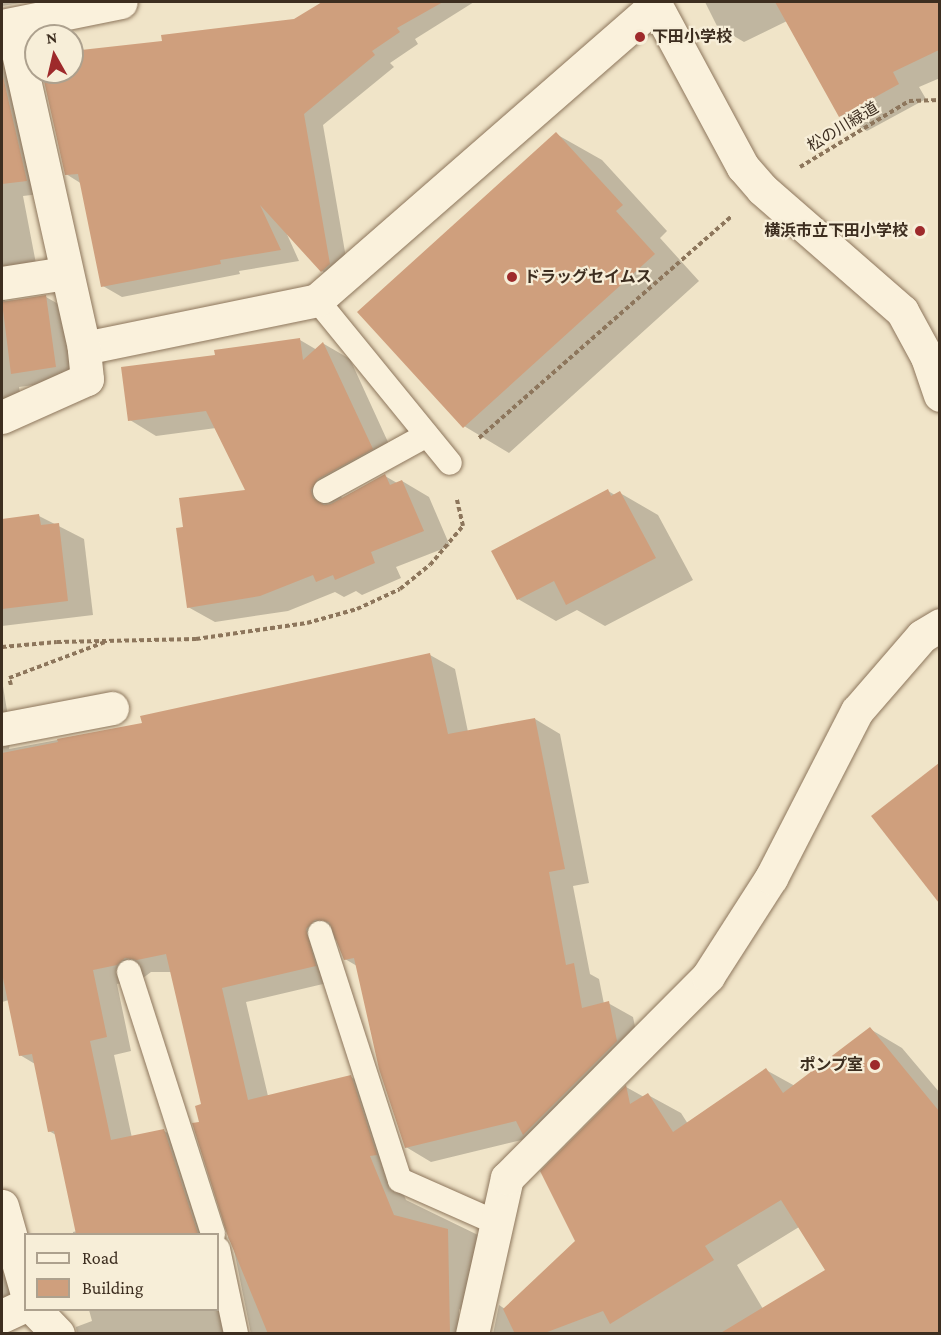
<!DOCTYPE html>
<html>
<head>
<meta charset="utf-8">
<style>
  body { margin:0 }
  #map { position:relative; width:941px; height:1335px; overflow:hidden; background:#f0e4c8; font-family:"Crimson Pro","Noto Sans JP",serif }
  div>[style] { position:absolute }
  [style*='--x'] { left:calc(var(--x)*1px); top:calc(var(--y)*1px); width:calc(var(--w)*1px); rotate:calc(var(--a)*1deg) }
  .shadow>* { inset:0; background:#0003 }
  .building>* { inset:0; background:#cf9f7d }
  .path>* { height:4px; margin-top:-2px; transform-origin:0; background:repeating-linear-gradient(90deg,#8d765c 0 4.5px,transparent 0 7.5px) }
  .roads { filter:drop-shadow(0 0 2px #8d765c) drop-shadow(0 0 2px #8d765c) }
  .lane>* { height:24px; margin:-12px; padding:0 12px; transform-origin:12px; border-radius:12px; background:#faf1dc }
  .street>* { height:33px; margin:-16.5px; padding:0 16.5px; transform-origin:16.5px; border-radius:16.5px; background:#faf1dc }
  .secondary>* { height:33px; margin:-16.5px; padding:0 16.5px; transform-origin:16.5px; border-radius:16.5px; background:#faf1dc }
  .dots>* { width:16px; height:16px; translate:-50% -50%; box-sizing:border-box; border:3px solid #f7eed8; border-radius:50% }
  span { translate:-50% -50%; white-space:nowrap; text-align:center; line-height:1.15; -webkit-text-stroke:4.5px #f7eed8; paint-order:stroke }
  .poi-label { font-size:16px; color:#3d2e20; font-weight:700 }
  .left { translate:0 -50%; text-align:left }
  .right { translate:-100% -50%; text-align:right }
  .street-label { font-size:16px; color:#3d2e20 }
  .frame { position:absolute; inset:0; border:3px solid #3d2e20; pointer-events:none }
  .legend { position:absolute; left:24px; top:1233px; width:195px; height:78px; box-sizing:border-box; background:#f7eed8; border:2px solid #ada18e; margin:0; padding:8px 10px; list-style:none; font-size:18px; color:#3d2e20 }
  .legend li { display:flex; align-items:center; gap:12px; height:30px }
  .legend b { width:30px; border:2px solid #ada18e }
  .north { position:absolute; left:24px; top:24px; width:60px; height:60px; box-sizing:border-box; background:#f7eed8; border:2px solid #ada18e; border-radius:50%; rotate:352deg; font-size:16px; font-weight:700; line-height:24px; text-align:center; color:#3d2e20 }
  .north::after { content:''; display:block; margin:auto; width:21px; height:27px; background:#9e2a2b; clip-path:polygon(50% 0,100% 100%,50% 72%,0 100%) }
</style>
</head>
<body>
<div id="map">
  <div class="shadow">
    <i style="clip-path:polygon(2px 2px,26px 2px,2px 6px)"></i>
    <i style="clip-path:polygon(324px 2px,345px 15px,367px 2px,474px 2px,415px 39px,418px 44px,390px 63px,394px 67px,323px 125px,349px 275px,341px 282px,322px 271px,286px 232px,299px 261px,239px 271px,240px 274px,122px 297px,103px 286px,82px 184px,66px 174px,43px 72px,72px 72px,72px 52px,164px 43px,295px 21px)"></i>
    <i style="clip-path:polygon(705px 2px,940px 2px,940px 78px,919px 87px,926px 99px,867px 131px,840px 116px,787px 21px,744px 42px,717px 26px)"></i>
    <i style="clip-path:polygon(2px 57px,21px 69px,48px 193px,23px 196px,38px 274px,6px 289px,5px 301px,46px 297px,67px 309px,77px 379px,19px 387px,21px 399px,2px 401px)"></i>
    <i style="clip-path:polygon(556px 134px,602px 160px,667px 231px,660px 238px,699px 281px,509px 453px,464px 426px)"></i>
    <i style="clip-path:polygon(300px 340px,317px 350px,324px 344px,350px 359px,398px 464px,341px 496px,342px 498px,385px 476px,397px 483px,402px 481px,429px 497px,450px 546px,396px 567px,401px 578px,362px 595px,356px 591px,344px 597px,335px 592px,288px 611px,215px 622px,188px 607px,184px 528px,247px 491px,216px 428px,156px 436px,130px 420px,217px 357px)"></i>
    <i style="clip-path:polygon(608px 491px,615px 495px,620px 493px,658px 515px,693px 580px,605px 626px,577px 610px,556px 621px,518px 599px)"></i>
    <i style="clip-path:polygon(39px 516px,84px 539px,93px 615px,2px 626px,2px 520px)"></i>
    <i style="clip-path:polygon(430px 655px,455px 669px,468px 732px,535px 719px,560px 734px,589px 883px,573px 886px,590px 974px,599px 979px,604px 1004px,608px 1003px,633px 1017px,641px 1056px,549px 1149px,530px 1138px,431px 1162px,406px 1147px,380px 1069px,357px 966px,345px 959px,338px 937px,330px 945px,340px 980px,246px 1002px,268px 1096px,351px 1077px,376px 1092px,401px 1169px,394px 1170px,406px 1200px,478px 1235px,495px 1268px,483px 1323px,459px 1309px,459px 1334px,251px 1334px,233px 1245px,228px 1238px,228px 1229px,194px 1125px,200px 1123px,197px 1107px,203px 1105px,172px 972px,151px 972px,143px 978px,117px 984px,131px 1051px,114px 1055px,132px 1138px,164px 1131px,189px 1145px,224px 1254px,229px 1261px,243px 1334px,77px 1334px,76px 1327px,92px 1321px,89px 1310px,218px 1310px,218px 1234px,73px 1234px,73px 1232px,77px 1231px,56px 1135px,49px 1131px,35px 1064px,20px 1055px,9px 1000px,2px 1002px,2px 680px,11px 735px,9px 749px,143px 724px,142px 717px)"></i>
    <i style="clip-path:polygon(940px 765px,940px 900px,873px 816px)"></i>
    <i style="clip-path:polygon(evenodd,870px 1029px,902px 1048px,940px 1093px,940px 1334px,493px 1334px,499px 1305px,505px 1309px,577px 1241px,626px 1087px,644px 1097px,648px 1095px,681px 1113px,688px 1124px,766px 1070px,795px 1086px,870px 1029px,799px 1227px,827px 1271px,763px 1309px,737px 1265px,799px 1227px)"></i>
    <i style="clip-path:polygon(2px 1195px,25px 1285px,9px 1334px,2px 1334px)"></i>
  </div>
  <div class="building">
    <i style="clip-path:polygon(322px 2px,443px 2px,397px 28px,400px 32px,372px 51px,375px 55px,304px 114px,330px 264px,321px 272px,260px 205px,281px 250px,220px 260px,221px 264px,101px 287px,78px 174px,65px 175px,42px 72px,72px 72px,72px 51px,162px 41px,161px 35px,294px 19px)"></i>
    <i style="clip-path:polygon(775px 2px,939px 2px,939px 50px,893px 72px,899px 84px,839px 117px)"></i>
    <i style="clip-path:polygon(2px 72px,27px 181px,2px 184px)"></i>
    <i style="clip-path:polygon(556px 132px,623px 205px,616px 211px,655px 254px,463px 428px,357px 312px)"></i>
    <i style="clip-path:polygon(46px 295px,56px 367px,11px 374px,2px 302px)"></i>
    <i style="clip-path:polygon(300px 338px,303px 360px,323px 342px,373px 449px,318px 479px,311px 490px,313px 498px,324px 505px,331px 504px,385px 474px,390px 485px,402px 480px,424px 531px,371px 552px,375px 563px,335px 580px,333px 575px,316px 582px,313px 575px,260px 596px,187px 608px,176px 528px,183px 527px,179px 498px,245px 490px,206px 411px,128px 421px,121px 367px,215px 355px,214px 350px)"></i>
    <i style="clip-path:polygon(608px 489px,611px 496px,620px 491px,656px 558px,566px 605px,554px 581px,517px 600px,491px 551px)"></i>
    <i style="clip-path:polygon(39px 514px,41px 525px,59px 523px,68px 601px,2px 609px,2px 519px)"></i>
    <i style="clip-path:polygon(430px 653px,448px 734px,535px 718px,565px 869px,549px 872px,566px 965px,574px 963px,582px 1008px,609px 1001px,617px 1041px,523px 1135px,516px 1121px,405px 1148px,379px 1069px,354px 958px,344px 960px,329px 922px,315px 920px,306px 929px,316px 966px,222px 988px,248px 1100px,351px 1075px,377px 1155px,370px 1156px,394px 1215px,448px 1229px,450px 1334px,268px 1334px,227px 1234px,192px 1123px,199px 1122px,195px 1106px,201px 1104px,166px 954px,137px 960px,125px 958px,117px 965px,93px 970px,107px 1037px,90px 1041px,111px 1140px,164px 1129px,198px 1234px,76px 1234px,54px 1131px,48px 1132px,32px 1054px,19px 1056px,2px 973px,2px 753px,58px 742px,57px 739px,142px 723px,140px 716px)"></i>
    <i style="clip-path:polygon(939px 763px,939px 903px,871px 816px)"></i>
    <i style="clip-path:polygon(870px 1027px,939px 1111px,939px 1334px,719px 1334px,825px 1270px,781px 1200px,705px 1246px,714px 1260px,610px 1324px,603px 1311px,542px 1334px,515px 1334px,503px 1309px,575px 1241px,540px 1171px,626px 1085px,630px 1104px,648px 1093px,673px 1132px,766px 1068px,783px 1093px)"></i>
  </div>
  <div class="path">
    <i style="--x:800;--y:167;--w:127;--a:-31.2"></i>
    <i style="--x:909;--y:101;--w:31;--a:-2"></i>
    <i style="--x:479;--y:438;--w:335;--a:-41.3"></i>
    <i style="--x:2;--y:647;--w:55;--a:-5.2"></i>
    <i style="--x:57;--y:642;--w:139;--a:-1.2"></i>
    <i style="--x:196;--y:639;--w:112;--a:-8.2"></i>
    <i style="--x:307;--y:623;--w:52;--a:-15.6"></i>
    <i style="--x:357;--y:609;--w:47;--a:-24.9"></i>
    <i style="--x:400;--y:589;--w:38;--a:-39"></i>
    <i style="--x:430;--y:565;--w:51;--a:-49.8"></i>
    <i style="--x:463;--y:526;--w:27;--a:-103"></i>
    <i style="--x:11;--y:685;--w:7;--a:-106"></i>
    <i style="--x:9;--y:678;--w:103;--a:-20.6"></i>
  </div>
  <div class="roads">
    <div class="lane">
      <i style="--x:317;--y:300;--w:210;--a:50.8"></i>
      <i style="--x:325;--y:491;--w:116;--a:-28.8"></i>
      <i style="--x:320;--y:933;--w:260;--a:72.1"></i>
      <i style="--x:400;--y:1180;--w:106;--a:23.9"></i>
      <i style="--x:129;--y:972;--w:275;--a:72.2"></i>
      <i style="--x:218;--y:1249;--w:87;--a:78"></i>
    </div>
    <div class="street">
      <i style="--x:2;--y:26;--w:121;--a:-11.4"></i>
      <i style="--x:2;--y:283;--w:65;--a:-8.9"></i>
      <i style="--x:84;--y:348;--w:238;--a:-11.6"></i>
      <i style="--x:317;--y:300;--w:449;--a:-41.1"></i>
      <i style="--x:2;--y:417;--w:93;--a:-24.1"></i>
      <i style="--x:87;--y:379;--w:31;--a:-96"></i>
      <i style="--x:84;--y:348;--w:331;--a:-102.6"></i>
      <i style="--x:2;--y:729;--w:112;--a:-10.8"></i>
      <i style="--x:2;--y:1206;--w:87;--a:74.1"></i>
      <i style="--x:35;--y:1310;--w:33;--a:46"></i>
      <i style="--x:2;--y:1316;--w:26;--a:-25"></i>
      <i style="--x:472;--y:1334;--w:160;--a:-77.4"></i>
      <i style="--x:507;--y:1178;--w:285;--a:-45.1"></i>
      <i style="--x:708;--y:976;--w:117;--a:-57.3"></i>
      <i style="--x:771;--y:878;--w:188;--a:-62.8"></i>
      <i style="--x:857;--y:711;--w:99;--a:-49.1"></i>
      <i style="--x:922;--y:636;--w:21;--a:-31"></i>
    </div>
    <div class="secondary">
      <i style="--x:654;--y:2;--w:187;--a:61.7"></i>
      <i style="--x:743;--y:167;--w:29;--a:49"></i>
      <i style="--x:762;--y:189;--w:186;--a:41.1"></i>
      <i style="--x:902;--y:311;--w:52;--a:61.5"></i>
      <i style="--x:927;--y:357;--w:40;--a:71.1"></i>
    </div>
  </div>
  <div class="dots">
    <i style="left:640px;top:37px;background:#9e2a2b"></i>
    <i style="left:920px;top:231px;background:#9e2a2b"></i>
    <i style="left:512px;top:277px;background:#9e2a2b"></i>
    <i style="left:875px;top:1065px;background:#9e2a2b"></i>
  </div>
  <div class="poi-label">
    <span class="left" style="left:652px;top:37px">下田小学校</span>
    <span class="right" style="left:908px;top:231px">横浜市立下田小学校</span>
    <span class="left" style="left:524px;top:277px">ドラッグセイムス</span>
    <span class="right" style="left:863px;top:1065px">ポンプ室</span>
  </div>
  <div class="street-label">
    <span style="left:843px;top:127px;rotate:-31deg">松の川緑道</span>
  </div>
  <div class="frame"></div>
  <ul class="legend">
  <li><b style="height:8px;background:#faf1dc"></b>Road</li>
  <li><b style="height:16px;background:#cf9f7d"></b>Building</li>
  </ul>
  <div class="north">N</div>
</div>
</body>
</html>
